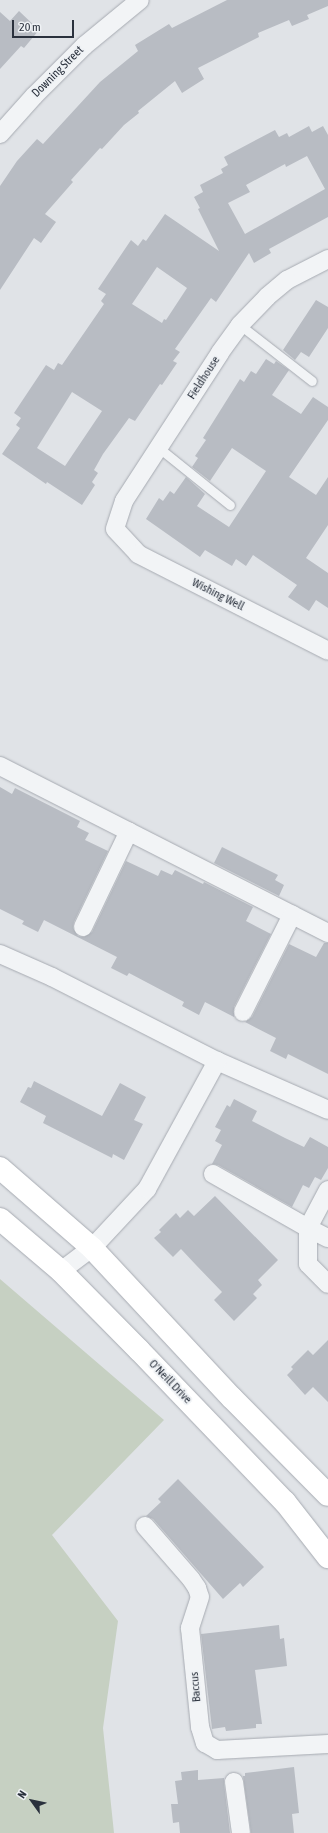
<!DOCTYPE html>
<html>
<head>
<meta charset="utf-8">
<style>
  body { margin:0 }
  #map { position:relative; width:328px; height:1833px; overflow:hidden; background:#e0e3e7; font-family:"Asap Condensed",sans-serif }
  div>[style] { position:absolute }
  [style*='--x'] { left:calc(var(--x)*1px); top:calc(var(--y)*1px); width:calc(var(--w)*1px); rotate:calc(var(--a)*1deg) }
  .green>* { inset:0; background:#c6d0c2 }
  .building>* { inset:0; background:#b8bcc3 }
  .roads { filter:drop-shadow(0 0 1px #a6aab1) drop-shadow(0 0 1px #a6aab1) }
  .lane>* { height:9px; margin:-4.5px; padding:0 4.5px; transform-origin:4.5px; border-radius:4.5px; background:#f2f4f6 }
  .street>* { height:18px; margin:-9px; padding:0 9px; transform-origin:9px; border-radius:9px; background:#f2f4f6 }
  .secondary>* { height:22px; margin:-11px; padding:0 11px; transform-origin:11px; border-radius:11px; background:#fff }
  span { translate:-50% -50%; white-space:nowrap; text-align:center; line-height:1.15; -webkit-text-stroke:4px #eff2f5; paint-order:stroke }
  .street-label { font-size:12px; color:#2a313d }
  .north { position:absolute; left:12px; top:1781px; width:40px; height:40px; -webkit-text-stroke:3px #eff2f5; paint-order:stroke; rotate:303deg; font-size:11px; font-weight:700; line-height:16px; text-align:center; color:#2a313d }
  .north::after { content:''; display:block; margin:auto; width:14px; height:18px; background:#2a313d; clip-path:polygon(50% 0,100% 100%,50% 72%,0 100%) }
  .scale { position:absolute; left:12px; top:20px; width:62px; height:18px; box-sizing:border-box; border:2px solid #2a313d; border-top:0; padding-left:5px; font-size:12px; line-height:14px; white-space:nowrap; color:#2a313d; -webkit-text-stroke:3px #eff2f5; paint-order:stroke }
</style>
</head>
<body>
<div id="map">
  <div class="green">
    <i style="clip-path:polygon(0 1279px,164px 1420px,52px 1535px,118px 1621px,103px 1728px,114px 1833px,0 1833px)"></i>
  </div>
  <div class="building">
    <i style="clip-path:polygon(227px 0,328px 0,328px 6px,307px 15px,309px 19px,292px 26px,289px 20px,258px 33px,259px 37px,198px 68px,204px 79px,182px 93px,175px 81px,138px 111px,139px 113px,124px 125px,102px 149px,100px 148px,71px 180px,73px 182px,45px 214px,56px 222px,41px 243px,34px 238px,0 290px,0 186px,17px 161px,37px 139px,43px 144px,100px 82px,138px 51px,135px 45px,169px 24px,172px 28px)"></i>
    <i style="clip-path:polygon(19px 11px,39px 30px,24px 48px,21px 46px,0 69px,0 12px,10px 21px)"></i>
    <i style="clip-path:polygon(evenodd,309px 126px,312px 132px,323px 126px,328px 135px,328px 217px,269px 249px,271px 253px,254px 263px,249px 253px,216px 302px,211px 298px,175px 349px,180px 352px,173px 361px,177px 363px,162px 385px,160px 384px,135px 421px,129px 418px,103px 454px,94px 470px,98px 473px,92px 482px,95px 485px,82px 505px,47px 482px,46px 484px,2px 454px,20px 428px,16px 425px,21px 418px,14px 413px,46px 365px,54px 370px,58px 363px,62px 365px,104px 304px,101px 301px,106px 294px,98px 289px,131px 240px,138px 246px,143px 239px,146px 241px,165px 214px,219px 251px,198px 209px,200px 208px,194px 197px,203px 192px,200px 185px,223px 173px,221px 169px,228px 165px,224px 157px,275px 130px,279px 137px,287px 133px,289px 137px,309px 126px,307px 156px,325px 189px,245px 234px,228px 203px,250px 192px,246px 185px,285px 164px,286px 167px,307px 156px,309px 126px,157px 267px,187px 288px,166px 320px,164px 319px,162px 323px,132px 304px,157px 267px,309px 126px,72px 392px,102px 411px,65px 466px,37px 448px,72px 392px)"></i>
    <i style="clip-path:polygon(316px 300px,328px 307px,328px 328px,309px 357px,301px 352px,295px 360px,283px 350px)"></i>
    <i style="clip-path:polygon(266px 359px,274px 364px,276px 361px,289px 370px,272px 395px,301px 414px,313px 397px,328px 407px,328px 420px,289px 477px,316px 495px,328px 477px,328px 525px,306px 558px,328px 573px,328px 608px,316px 600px,309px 611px,288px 597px,297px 585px,253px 555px,246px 566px,236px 559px,232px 566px,205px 550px,200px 557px,146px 519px,159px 498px,163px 501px,170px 491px,174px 494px,186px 477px,205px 494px,197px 506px,229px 527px,266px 471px,232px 448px,210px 481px,192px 467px,198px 458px,195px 456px,206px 440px,203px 438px,240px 379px,244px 382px,251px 371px,256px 374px)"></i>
    <i style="clip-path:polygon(0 787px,12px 794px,15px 788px,80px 821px,77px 827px,89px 833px,85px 840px,108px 851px,74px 922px,73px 928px,78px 936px,84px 937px,92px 932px,126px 861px,158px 876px,161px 870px,172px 875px,175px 870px,203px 884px,204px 882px,253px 907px,246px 921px,271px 934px,234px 1007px,234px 1017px,205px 1002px,199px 1015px,182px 1006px,184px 1002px,165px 992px,129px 973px,127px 976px,111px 968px,117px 957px,44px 920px,38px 932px,22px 924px,24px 921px,0 909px)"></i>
    <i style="clip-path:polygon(222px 847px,278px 875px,275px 880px,284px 885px,279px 896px,214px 863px)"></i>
    <i style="clip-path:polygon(324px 943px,328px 943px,328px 1074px,288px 1054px,286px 1059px,270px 1051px,276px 1038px,245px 1022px,252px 1017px,289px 944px,316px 957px)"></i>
    <i style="clip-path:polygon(34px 1081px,102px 1116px,120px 1083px,146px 1097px,134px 1120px,143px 1124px,124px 1160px,113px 1154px,112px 1158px,43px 1123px,46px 1116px,20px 1102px,28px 1087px,31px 1088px)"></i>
    <i style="clip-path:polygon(234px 1099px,257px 1111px,252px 1121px,285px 1138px,304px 1147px,310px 1137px,328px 1147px,328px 1168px,321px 1180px,315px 1177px,309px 1188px,303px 1185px,292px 1207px,218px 1165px,212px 1164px,222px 1145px,215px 1141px,221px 1130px,215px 1127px,227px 1105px,230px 1107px)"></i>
    <i style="clip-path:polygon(215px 1196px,278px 1260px,258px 1280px,262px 1285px,253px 1294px,257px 1298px,234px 1321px,214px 1300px,222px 1292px,196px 1265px,181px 1249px,173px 1257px,154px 1238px,161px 1232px,159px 1230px,176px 1213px,180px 1218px,188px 1210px,194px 1216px)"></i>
    <i style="clip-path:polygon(328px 1340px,328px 1402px,313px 1387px,305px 1395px,287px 1375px,293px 1369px,291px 1367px,308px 1350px,313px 1355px)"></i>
    <i style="clip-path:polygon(178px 1479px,264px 1567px,243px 1587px,240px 1583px,223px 1599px,153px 1519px,146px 1516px,161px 1502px,158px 1499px)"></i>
    <i style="clip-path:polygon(279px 1625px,280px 1639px,284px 1638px,287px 1666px,255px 1670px,262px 1724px,256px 1724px,256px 1728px,226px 1731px,225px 1727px,212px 1729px,201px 1634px)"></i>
    <i style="clip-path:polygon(294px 1767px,299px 1813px,292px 1814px,294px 1833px,251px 1833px,243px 1776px,245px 1776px,245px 1773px)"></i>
    <i style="clip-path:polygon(198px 1770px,198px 1780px,224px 1778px,224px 1783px,230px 1833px,180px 1833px,179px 1822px,173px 1823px,171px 1804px,178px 1804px,175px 1781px,182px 1780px,181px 1772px)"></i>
  </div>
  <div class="roads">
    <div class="lane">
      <i style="--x:240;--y:325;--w:91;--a:37.9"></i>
      <i style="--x:159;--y:448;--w:91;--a:38.8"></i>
    </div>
    <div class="street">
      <i style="--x:0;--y:134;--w:51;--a:-48.2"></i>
      <i style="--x:34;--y:96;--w:71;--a:-45"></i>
      <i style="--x:84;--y:46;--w:72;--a:-39.4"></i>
      <i style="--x:328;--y:259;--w:46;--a:152.9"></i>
      <i style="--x:287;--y:280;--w:26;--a:140"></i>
      <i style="--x:267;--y:297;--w:39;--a:134"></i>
      <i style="--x:240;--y:325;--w:34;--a:126"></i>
      <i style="--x:220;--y:353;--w:176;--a:123"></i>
      <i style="--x:124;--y:501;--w:29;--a:108"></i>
      <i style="--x:115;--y:529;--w:34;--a:47"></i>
      <i style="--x:138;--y:554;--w:213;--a:27"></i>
      <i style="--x:0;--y:766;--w:368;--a:27"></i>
      <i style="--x:83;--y:927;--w:106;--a:-64.4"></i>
      <i style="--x:0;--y:954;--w:57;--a:23.9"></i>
      <i style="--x:52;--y:977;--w:185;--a:27"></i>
      <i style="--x:217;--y:1061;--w:121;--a:23.8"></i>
      <i style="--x:243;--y:1012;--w:109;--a:-63.2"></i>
      <i style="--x:213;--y:1174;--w:109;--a:29.6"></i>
      <i style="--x:308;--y:1228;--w:22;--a:27"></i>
      <i style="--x:328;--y:1190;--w:43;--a:117.8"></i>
      <i style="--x:308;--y:1228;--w:36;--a:90"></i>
      <i style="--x:308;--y:1264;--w:28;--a:45"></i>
      <i style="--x:61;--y:1271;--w:39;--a:-37"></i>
      <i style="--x:92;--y:1248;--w:81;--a:-47"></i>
      <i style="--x:147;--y:1189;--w:146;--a:-61.3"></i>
      <i style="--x:145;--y:1526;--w:70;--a:49"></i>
      <i style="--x:191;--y:1579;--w:11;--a:56"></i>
      <i style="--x:197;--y:1588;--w:9;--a:72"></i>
      <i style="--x:200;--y:1597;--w:33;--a:108"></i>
      <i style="--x:190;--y:1628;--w:100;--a:84.2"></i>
      <i style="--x:200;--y:1727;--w:17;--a:73"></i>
      <i style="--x:205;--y:1743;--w:14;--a:30"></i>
      <i style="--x:217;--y:1750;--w:111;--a:-3.1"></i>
      <i style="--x:234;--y:1782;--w:51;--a:82.2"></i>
    </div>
    <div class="secondary">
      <i style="--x:0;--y:1168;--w:122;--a:41"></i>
      <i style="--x:92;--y:1248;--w:205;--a:47"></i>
      <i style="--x:232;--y:1398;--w:136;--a:45.3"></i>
      <i style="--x:0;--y:1219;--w:80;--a:40.4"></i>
      <i style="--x:61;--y:1271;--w:111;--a:45.4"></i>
      <i style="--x:139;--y:1350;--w:211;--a:46.2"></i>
      <i style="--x:285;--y:1502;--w:70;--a:52"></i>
    </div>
  </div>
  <div class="street-label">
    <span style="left:58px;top:72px;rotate:-45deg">Downing Street</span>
    <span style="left:204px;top:378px;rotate:-57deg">Fieldhouse</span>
    <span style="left:218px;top:595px;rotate:27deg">Wishing Well</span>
    <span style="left:170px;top:1382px;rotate:46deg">O'Neill Drive</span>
    <span style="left:196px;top:1687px;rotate:-95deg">Baccus</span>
  </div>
  <div class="north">N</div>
  <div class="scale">20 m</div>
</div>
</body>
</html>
